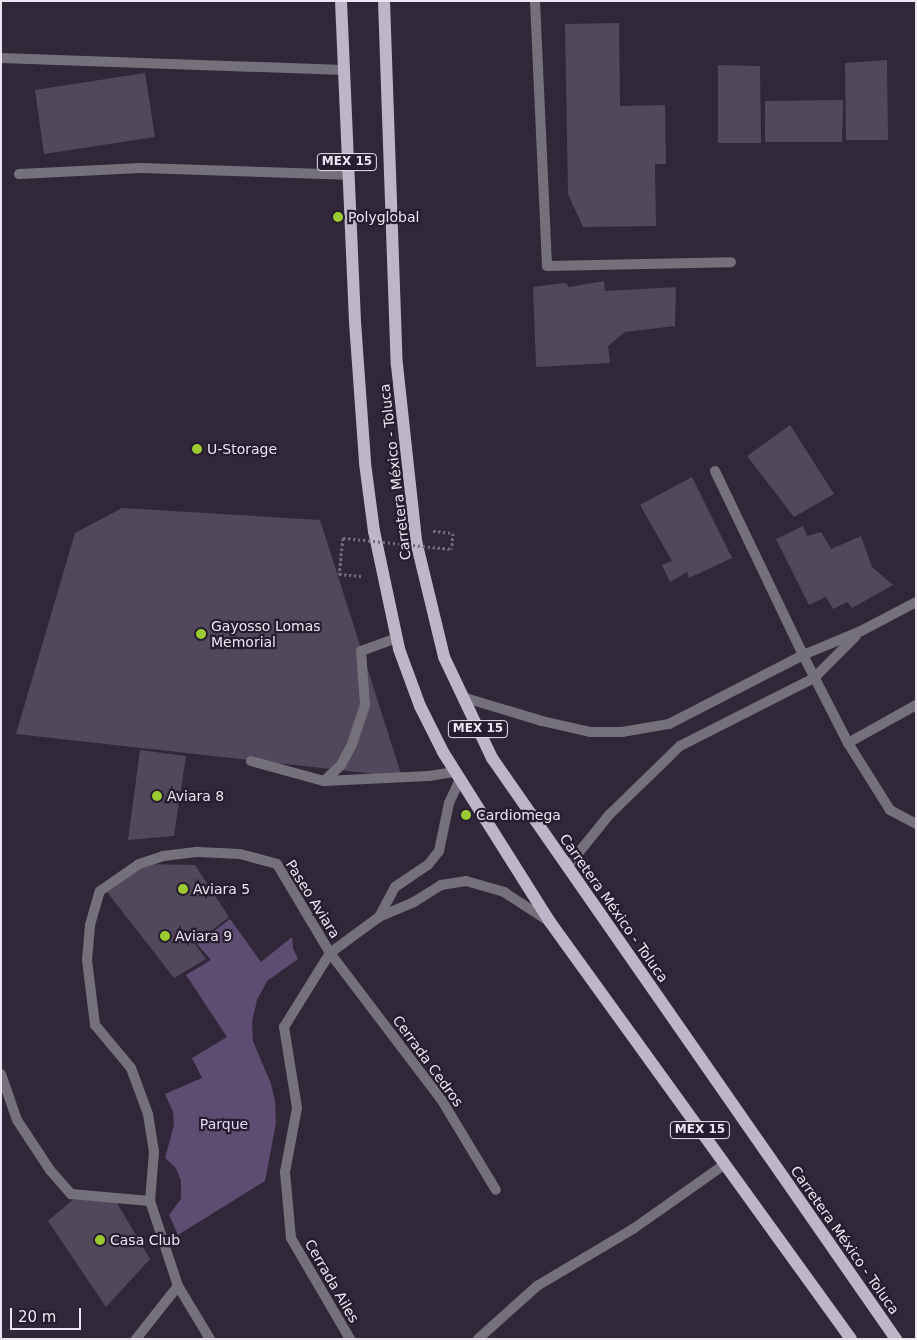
<!DOCTYPE html>
<html>
<head>
<meta charset="utf-8">
<style>
  body { margin:0 }
  #map { position:relative; width:917px; height:1340px; overflow:hidden; background:#302839; font-family:"DejaVu Sans",sans-serif }
  div>[style] { position:absolute }
  [style*='--x'] { left:calc(var(--x)*1px); top:calc(var(--y)*1px); width:calc(var(--w)*1px); rotate:calc(var(--a)*1deg) }
  .green>* { inset:0; background:#5e4c72 }
  .building>* { inset:0; background:#51485b }
  .path>* { height:3px; margin-top:-1.5px; transform-origin:0; background:repeating-linear-gradient(90deg,#726b7a 0 2.5px,transparent 0 5px) }
  .lane>* { height:10px; margin:-5px; padding:0 5px; transform-origin:5px; border-radius:5px; background:#75717a }
  .street>* { height:10px; margin:-5px; padding:0 5px; transform-origin:5px; border-radius:5px; background:#75717a }
  .primary>* { height:12px; margin:-6px; padding:0 6px; transform-origin:6px; border-radius:6px; background:#beb5c8 }
  .path-bridge>* { height:3px; margin-top:-1.5px; transform-origin:0; background:repeating-linear-gradient(90deg,#726b7a 0 2.5px,transparent 0 5px) }
  .dots>* { width:14px; height:14px; translate:-50% -50%; box-sizing:border-box; border:2px solid #261e2f; border-radius:50% }
  span { translate:-50% -50%; white-space:nowrap; text-align:center; line-height:1.15; -webkit-text-stroke:4.5px #261e2f; paint-order:stroke }
  .shield-label span { padding:1px 4px; background:#261e2f; border:1px solid; border-radius:4px; -webkit-text-stroke-width:0 }
  .shield-label { font-size:12px; color:#ebe6f1; font-weight:700 }
  .poi-label { font-size:14px; color:#ebe6f1 }
  .left { translate:0 -50%; text-align:left }
  .street-label { font-size:14px; color:#ebe6f1 }
  .park-label { font-size:14px; color:#e7d9f9 }
  .frame { position:absolute; inset:0; border:2px solid #ebe6f1; pointer-events:none }
  .scale { position:absolute; left:10px; top:1308px; width:71px; height:22px; box-sizing:border-box; border:2px solid #ebe6f1; border-top:0; padding-left:6px; font-size:15px; line-height:18px; white-space:nowrap; color:#ebe6f1; -webkit-text-stroke:4px #261e2f; paint-order:stroke }
</style>
</head>
<body>
<div id="map">
  <div class="green">
    <i style="clip-path:polygon(230px 919px,261px 962px,292px 937px,293px 948px,298px 959px,267px 981px,257px 1000px,252px 1022px,253px 1041px,271px 1084px,275px 1101px,276px 1123px,265px 1181px,178px 1235px,169px 1215px,181px 1199px,181px 1181px,176px 1168px,165px 1158px,174px 1125px,173px 1112px,165px 1094px,202px 1078px,192px 1058px,227px 1037px,186px 975px,211px 960px,197px 944px)"></i>
  </div>
  <div class="building">
    <i style="clip-path:polygon(619px 23px,620px 106px,665px 105px,666px 164px,655px 164px,656px 226px,583px 227px,568px 194px,565px 24px)"></i>
    <i style="clip-path:polygon(887px 60px,888px 140px,846px 140px,845px 63px)"></i>
    <i style="clip-path:polygon(718px 65px,760px 66px,761px 143px,718px 143px)"></i>
    <i style="clip-path:polygon(145px 73px,155px 137px,44px 154px,35px 90px)"></i>
    <i style="clip-path:polygon(843px 100px,842px 142px,765px 142px,765px 101px)"></i>
    <i style="clip-path:polygon(604px 281px,605px 291px,676px 287px,675px 326px,625px 332px,608px 346px,610px 363px,536px 367px,533px 287px,565px 283px,569px 287px)"></i>
    <i style="clip-path:polygon(790px 425px,834px 494px,794px 517px,747px 456px)"></i>
    <i style="clip-path:polygon(692px 477px,732px 558px,689px 578px,687px 572px,670px 582px,662px 565px,672px 561px,640px 505px)"></i>
    <i style="clip-path:polygon(122px 508px,320px 520px,402px 777px,16px 734px,75px 533px)"></i>
    <i style="clip-path:polygon(803px 526px,807px 536px,821px 532px,831px 549px,861px 536px,872px 567px,893px 585px,852px 608px,847px 602px,833px 609px,826px 597px,809px 605px,776px 539px)"></i>
    <i style="clip-path:polygon(140px 750px,186px 756px,174px 836px,128px 840px)"></i>
    <i style="clip-path:polygon(139px 864px,195px 865px,229px 917px,195px 944px,206px 959px,174px 978px,104px 888px)"></i>
    <i style="clip-path:polygon(75px 1198px,114px 1198px,150px 1259px,106px 1307px,48px 1221px)"></i>
  </div>
  <div class="path">
    <i style="--x:433;--y:531;--w:20;--a:6"></i>
    <i style="--x:453;--y:533;--w:16;--a:94"></i>
    <i style="--x:343;--y:538;--w:36;--a:96"></i>
    <i style="--x:339;--y:574;--w:25;--a:5"></i>
  </div>
  <div class="lane">
    <i style="--x:1;--y:58;--w:343;--a:2"></i>
    <i style="--x:19;--y:174;--w:122;--a:-2.8"></i>
    <i style="--x:141;--y:168;--w:207;--a:1.9"></i>
    <i style="--x:251;--y:761;--w:76;--a:15.3"></i>
    <i style="--x:324;--y:781;--w:105;--a:-2.7"></i>
    <i style="--x:429;--y:776;--w:26;--a:-9"></i>
    <i style="--x:324;--y:781;--w:23;--a:-43"></i>
    <i style="--x:341;--y:765;--w:24;--a:-62"></i>
    <i style="--x:352;--y:744;--w:41;--a:-71.6"></i>
    <i style="--x:365;--y:705;--w:54;--a:-94.2"></i>
    <i style="--x:361;--y:651;--w:37;--a:-20"></i>
    <i style="--x:478;--y:1339;--w:79;--a:-41.9"></i>
    <i style="--x:537;--y:1286;--w:112;--a:-30.7"></i>
    <i style="--x:633;--y:1229;--w:113;--a:-35.2"></i>
  </div>
  <div class="street">
    <i style="--x:535;--y:1;--w:265;--a:87.4"></i>
    <i style="--x:547;--y:266;--w:184;--a:-1.2"></i>
    <i style="--x:715;--y:471;--w:204;--a:64.4"></i>
    <i style="--x:803;--y:655;--w:99;--a:62.9"></i>
    <i style="--x:848;--y:743;--w:79;--a:57.9"></i>
    <i style="--x:890;--y:810;--w:30;--a:28"></i>
    <i style="--x:462;--y:697;--w:84;--a:16.7"></i>
    <i style="--x:542;--y:721;--w:49;--a:12.9"></i>
    <i style="--x:590;--y:732;--w:32;--a:0"></i>
    <i style="--x:622;--y:732;--w:48;--a:-9.7"></i>
    <i style="--x:669;--y:724;--w:151;--a:-27.2"></i>
    <i style="--x:803;--y:655;--w:63;--a:-22.5"></i>
    <i style="--x:861;--y:631;--w:62;--a:-27.8"></i>
    <i style="--x:848;--y:743;--w:78;--a:-29.2"></i>
    <i style="--x:567;--y:867;--w:67;--a:-51.1"></i>
    <i style="--x:609;--y:815;--w:99;--a:-44.2"></i>
    <i style="--x:680;--y:746;--w:150;--a:-26.9"></i>
    <i style="--x:814;--y:678;--w:59;--a:-45"></i>
    <i style="--x:379;--y:917;--w:34;--a:-62"></i>
    <i style="--x:395;--y:887;--w:40;--a:-34"></i>
    <i style="--x:428;--y:865;--w:18;--a:-52"></i>
    <i style="--x:439;--y:851;--w:49;--a:-78.2"></i>
    <i style="--x:449;--y:803;--w:26;--a:-65"></i>
    <i style="--x:1;--y:1074;--w:49;--a:70.8"></i>
    <i style="--x:17;--y:1120;--w:60;--a:56.6"></i>
    <i style="--x:50;--y:1170;--w:32;--a:49"></i>
    <i style="--x:71;--y:1194;--w:79;--a:5.1"></i>
    <i style="--x:136;--y:1339;--w:68;--a:-51.6"></i>
    <i style="--x:210;--y:1339;--w:62;--a:-121.1"></i>
    <i style="--x:178;--y:1286;--w:89;--a:-108.2"></i>
    <i style="--x:150;--y:1201;--w:49;--a:-85.3"></i>
    <i style="--x:154;--y:1152;--w:38;--a:-99"></i>
    <i style="--x:148;--y:1114;--w:49;--a:-110.3"></i>
    <i style="--x:131;--y:1068;--w:56;--a:-129.9"></i>
    <i style="--x:95;--y:1025;--w:65;--a:-97"></i>
    <i style="--x:87;--y:960;--w:35;--a:-85"></i>
    <i style="--x:90;--y:925;--w:35;--a:-74"></i>
    <i style="--x:100;--y:891;--w:47;--a:-34.7"></i>
    <i style="--x:139;--y:864;--w:25;--a:-18"></i>
    <i style="--x:163;--y:856;--w:35;--a:-7"></i>
    <i style="--x:198;--y:852;--w:42;--a:2.7"></i>
    <i style="--x:240;--y:854;--w:38;--a:15"></i>
    <i style="--x:277;--y:864;--w:104;--a:59.2"></i>
    <i style="--x:330;--y:953;--w:183;--a:52.8"></i>
    <i style="--x:441;--y:1099;--w:106;--a:58.9"></i>
    <i style="--x:350;--y:1339;--w:117;--a:-120.3"></i>
    <i style="--x:291;--y:1238;--w:66;--a:-95.2"></i>
    <i style="--x:285;--y:1172;--w:65;--a:-79.4"></i>
    <i style="--x:297;--y:1108;--w:82;--a:-99.1"></i>
    <i style="--x:284;--y:1027;--w:87;--a:-58.1"></i>
    <i style="--x:330;--y:953;--w:61;--a:-36.3"></i>
    <i style="--x:379;--y:917;--w:38;--a:-23"></i>
    <i style="--x:414;--y:902;--w:32;--a:-32"></i>
    <i style="--x:441;--y:885;--w:25;--a:-9"></i>
    <i style="--x:466;--y:881;--w:40;--a:16"></i>
    <i style="--x:504;--y:892;--w:51;--a:33.1"></i>
  </div>
  <div class="primary">
    <i style="--x:341;--y:1;--w:321;--a:87.5"></i>
    <i style="--x:355;--y:322;--w:141;--a:85.9"></i>
    <i style="--x:365;--y:463;--w:69;--a:82.5"></i>
    <i style="--x:374;--y:531;--w:121;--a:78"></i>
    <i style="--x:399;--y:649;--w:61;--a:69.8"></i>
    <i style="--x:420;--y:706;--w:51;--a:63.4"></i>
    <i style="--x:443;--y:752;--w:201;--a:57.8"></i>
    <i style="--x:550;--y:922;--w:514;--a:54.18"></i>
    <i style="--x:384;--y:1;--w:364;--a:88"></i>
    <i style="--x:397;--y:365;--w:177;--a:83.8"></i>
    <i style="--x:416;--y:541;--w:119;--a:76.4"></i>
    <i style="--x:444;--y:657;--w:112;--a:64.6"></i>
    <i style="--x:492;--y:758;--w:708;--a:55.19"></i>
  </div>
  <div class="path-bridge">
    <i style="--x:343;--y:538;--w:110;--a:5.8"></i>
  </div>
  <div class="dots">
    <i style="left:338px;top:217px;background:#9cca31"></i>
    <i style="left:197px;top:449px;background:#9cca31"></i>
    <i style="left:201px;top:634px;background:#9cca31"></i>
    <i style="left:157px;top:796px;background:#9cca31"></i>
    <i style="left:466px;top:815px;background:#9cca31"></i>
    <i style="left:183px;top:889px;background:#9cca31"></i>
    <i style="left:165px;top:936px;background:#9cca31"></i>
    <i style="left:100px;top:1240px;background:#9cca31"></i>
  </div>
  <div class="shield-label">
    <span style="left:347px;top:162px">MEX 15</span>
    <span style="left:478px;top:729px">MEX 15</span>
    <span style="left:700px;top:1130px">MEX 15</span>
  </div>
  <div class="poi-label">
    <span class="left" style="left:348px;top:217px">Polyglobal</span>
    <span class="left" style="left:207px;top:449px">U-Storage</span>
    <span class="left" style="left:211px;top:634px">Gayosso Lomas<br>Memorial</span>
    <span class="left" style="left:167px;top:796px">Aviara 8</span>
    <span class="left" style="left:476px;top:815px">Cardiomega</span>
    <span class="left" style="left:193px;top:889px">Aviara 5</span>
    <span class="left" style="left:175px;top:936px">Aviara 9</span>
    <span class="left" style="left:110px;top:1240px">Casa Club</span>
  </div>
  <div class="street-label">
    <span style="left:395px;top:472px;rotate:-97deg">Carretera México - Toluca</span>
    <span style="left:313px;top:899px;rotate:58deg">Paseo Aviara</span>
    <span style="left:614px;top:908px;rotate:55deg">Carretera México - Toluca</span>
    <span style="left:428px;top:1061px;rotate:54deg">Cerrada Cedros</span>
    <span style="left:845px;top:1240px;rotate:55deg">Carretera México - Toluca</span>
    <span style="left:332px;top:1281px;rotate:60deg">Cerrada Ailes</span>
  </div>
  <div class="park-label">
    <span style="left:224px;top:1124px">Parque</span>
  </div>
  <div class="frame"></div>
  <div class="scale">20 m</div>
</div>
</body>
</html>
